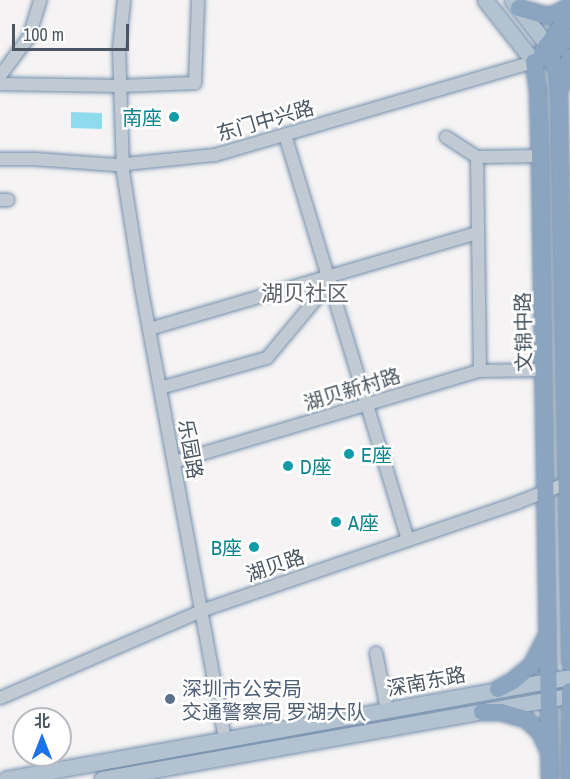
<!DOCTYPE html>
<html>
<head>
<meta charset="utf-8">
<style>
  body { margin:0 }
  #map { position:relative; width:570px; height:779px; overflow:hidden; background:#f5f3f3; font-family:"Archivo Narrow","Noto Sans SC",sans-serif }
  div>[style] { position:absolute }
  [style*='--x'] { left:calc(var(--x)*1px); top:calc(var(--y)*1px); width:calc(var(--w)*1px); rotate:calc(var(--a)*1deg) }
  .water>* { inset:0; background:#90daee }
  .roads { filter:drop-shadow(0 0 2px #7690ad) drop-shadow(0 0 2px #7690ad) }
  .minor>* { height:12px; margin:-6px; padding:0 6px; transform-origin:6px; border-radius:6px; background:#c1cad2 }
  .major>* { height:15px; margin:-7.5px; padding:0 7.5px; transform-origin:7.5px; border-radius:7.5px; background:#b3c2d1 }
  .highway>* { height:16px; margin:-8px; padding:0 8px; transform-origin:8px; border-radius:8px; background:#8ba5c1 }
  .dots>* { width:16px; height:16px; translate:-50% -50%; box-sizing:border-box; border:3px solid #fff; border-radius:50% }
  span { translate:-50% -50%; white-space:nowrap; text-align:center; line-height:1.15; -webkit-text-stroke:5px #fff; paint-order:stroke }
  .culture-label { font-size:20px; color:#0d838f }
  .right { translate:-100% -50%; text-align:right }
  .left { translate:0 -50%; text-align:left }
  .street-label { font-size:20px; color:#4a5661 }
  .service-label { font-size:20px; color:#4e5e75 }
  .quarter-label { font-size:22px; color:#5f6368 }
  .north { position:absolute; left:12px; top:707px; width:60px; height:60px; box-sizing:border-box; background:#fff; border:2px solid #b7bbc0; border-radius:50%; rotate:0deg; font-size:16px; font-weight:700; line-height:24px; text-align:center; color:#4a5661 }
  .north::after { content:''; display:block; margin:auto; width:21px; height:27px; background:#1a73e8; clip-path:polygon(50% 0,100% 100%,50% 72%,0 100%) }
  .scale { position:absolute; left:12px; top:24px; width:117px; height:27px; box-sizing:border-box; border:3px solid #4a5661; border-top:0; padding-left:8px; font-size:18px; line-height:21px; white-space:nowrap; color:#4a5661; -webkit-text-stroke:4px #fff; paint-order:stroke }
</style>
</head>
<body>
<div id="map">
  <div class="water">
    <i style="clip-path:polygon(71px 112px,102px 113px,102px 129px,71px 128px)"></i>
  </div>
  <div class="roads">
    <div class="minor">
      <i style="--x:124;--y:0;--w:49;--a:95.8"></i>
      <i style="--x:119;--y:49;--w:123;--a:88.1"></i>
      <i style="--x:123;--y:172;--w:115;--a:81"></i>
      <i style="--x:141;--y:286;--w:461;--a:79.5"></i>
      <i style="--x:0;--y:76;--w:49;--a:-53.4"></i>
      <i style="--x:29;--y:37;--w:39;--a:-73"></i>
      <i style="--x:0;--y:84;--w:121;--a:0.9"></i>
      <i style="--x:121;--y:86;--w:74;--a:-2.3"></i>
      <i style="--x:195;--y:83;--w:83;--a:-87.9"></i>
      <i style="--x:285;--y:135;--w:423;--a:73.1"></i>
      <i style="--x:446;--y:137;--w:37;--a:33"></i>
      <i style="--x:477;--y:157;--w:63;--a:-0.9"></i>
      <i style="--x:477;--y:157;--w:214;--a:89.2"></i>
      <i style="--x:0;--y:159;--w:34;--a:0"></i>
      <i style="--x:34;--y:159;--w:82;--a:4.2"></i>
      <i style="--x:116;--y:165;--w:100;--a:-5.8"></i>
      <i style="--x:215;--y:155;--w:332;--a:-16.3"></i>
      <i style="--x:0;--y:200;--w:8;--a:0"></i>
      <i style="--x:149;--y:329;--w:343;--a:-16.3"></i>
      <i style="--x:160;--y:388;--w:111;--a:-15.7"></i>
      <i style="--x:267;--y:358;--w:99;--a:-50.3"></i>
      <i style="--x:174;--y:462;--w:319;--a:-16.6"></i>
      <i style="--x:480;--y:371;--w:65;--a:-0.9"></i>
      <i style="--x:376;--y:653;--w:58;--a:79.1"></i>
      <i style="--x:0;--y:698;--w:219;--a:-23.4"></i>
      <i style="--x:201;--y:611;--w:336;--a:-18.9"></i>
      <i style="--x:519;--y:502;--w:55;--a:-21.4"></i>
    </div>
    <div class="major">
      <i style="--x:485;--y:0;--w:79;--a:51.7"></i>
      <i style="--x:512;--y:0;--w:57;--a:52.1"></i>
      <i style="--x:6;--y:779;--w:573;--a:-10.25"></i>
      <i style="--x:102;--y:779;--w:475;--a:-10.1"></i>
    </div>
    <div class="highway">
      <i style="--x:519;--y:8;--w:29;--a:16"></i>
      <i style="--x:547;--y:16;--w:9;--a:-13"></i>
      <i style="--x:556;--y:14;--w:16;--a:-30"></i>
      <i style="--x:547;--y:45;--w:29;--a:70"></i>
      <i style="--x:557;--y:72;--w:22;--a:85"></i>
      <i style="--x:559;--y:94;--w:569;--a:88.89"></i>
      <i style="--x:542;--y:52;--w:46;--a:-52.9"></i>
      <i style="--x:543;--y:58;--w:9;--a:-27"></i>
      <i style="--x:551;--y:54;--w:25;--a:-42"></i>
      <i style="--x:534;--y:62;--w:27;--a:82"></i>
      <i style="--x:538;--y:89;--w:67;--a:88.3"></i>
      <i style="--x:540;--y:156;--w:623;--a:89.08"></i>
      <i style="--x:561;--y:87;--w:31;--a:-73"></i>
      <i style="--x:498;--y:689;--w:17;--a:-28"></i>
      <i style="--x:513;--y:681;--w:25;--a:-40"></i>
      <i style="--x:532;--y:665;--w:31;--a:-63"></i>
      <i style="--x:482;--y:712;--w:19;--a:0"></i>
      <i style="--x:501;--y:712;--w:26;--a:16"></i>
      <i style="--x:526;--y:719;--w:19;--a:43"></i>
      <i style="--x:540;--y:732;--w:19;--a:65"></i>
      <i style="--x:570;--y:779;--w:88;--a:-90"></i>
    </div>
  </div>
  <div class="dots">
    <i style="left:174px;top:117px;background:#0f9aa8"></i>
    <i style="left:349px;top:454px;background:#0f9aa8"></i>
    <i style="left:288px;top:466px;background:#0f9aa8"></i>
    <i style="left:336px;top:522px;background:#0f9aa8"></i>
    <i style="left:254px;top:547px;background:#0f9aa8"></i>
    <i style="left:170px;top:699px;background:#5c6f8a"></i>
  </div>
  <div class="culture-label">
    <span class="right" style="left:162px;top:117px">南座</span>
    <span class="left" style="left:361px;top:454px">E座</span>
    <span class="left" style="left:300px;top:466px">D座</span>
    <span class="left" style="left:348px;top:522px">A座</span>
    <span class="right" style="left:242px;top:547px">B座</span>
  </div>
  <div class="street-label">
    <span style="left:265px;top:120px;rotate:-16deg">东门中兴路</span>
    <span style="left:523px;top:332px;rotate:-91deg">文锦中路</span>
    <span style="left:352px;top:389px;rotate:-17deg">湖贝新村路</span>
    <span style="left:191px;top:449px;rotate:80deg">乐园路</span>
    <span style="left:275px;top:565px;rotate:-19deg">湖贝路</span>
    <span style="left:426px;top:681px;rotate:-11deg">深南东路</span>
  </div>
  <div class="service-label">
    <span class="left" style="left:182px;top:700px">深圳市公安局<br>交通警察局 罗湖大队</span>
  </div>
  <div class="quarter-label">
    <span style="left:305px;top:294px">湖贝社区</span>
  </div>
  <div class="north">北</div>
  <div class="scale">100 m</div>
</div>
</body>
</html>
